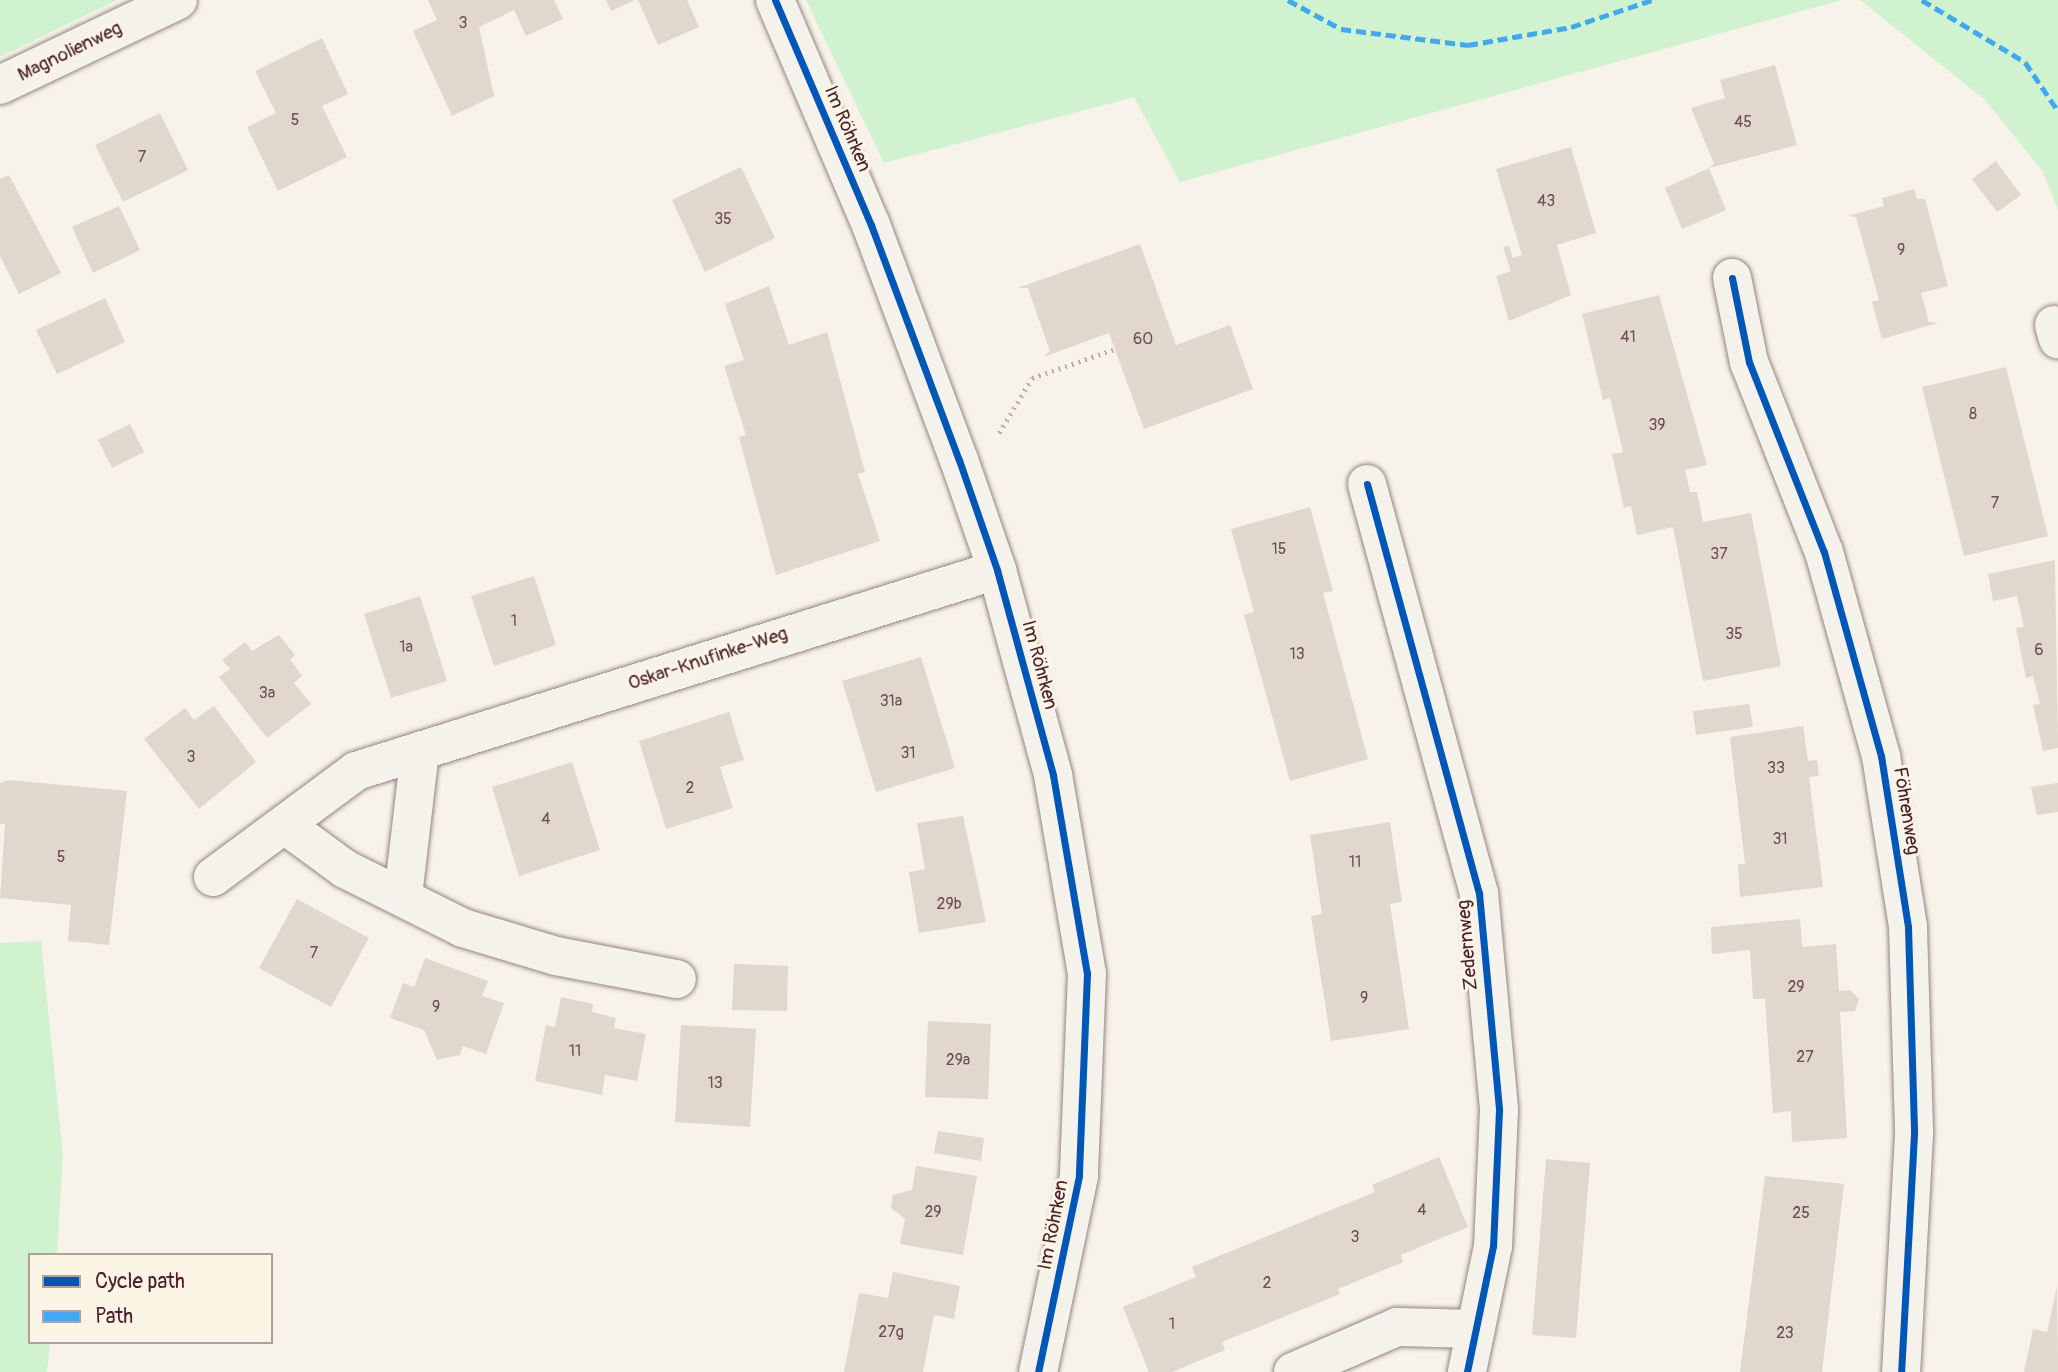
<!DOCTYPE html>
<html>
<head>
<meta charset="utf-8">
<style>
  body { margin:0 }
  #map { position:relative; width:2058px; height:1372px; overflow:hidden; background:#f7f3ea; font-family:Pangolin,sans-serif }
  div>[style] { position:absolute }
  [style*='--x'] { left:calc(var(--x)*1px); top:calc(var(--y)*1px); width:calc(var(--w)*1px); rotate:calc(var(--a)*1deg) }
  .green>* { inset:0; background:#d0f2cf }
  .building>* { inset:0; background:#e1d7cc }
  .path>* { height:4.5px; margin-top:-2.25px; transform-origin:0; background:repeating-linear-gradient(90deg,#b8b1ae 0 2px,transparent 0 7px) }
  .roads { filter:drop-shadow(0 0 2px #908684) drop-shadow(0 0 2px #908684) }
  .minor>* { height:38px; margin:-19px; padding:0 19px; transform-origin:19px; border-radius:19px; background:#f5f2ec }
  .quiet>* { height:5px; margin-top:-2.5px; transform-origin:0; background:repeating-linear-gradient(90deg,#3fa9f5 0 10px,transparent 0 15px) }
  .cycleway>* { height:7px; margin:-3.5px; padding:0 3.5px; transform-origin:3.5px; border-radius:3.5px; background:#0057b8 }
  span { translate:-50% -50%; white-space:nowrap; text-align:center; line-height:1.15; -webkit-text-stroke:6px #fcf5e5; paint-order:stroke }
  .number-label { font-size:16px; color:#704d53 }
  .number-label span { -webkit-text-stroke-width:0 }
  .street-label { font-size:19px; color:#4a1f2b }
  .legend { position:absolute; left:28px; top:1253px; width:245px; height:91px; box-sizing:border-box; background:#fcf5e5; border:2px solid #b59f9b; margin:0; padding:9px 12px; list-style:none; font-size:21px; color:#4a1f2b }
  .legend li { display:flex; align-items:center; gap:14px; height:35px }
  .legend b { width:35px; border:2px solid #b59f9b }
</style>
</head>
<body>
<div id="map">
  <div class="green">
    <i style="clip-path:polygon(0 0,117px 0,0 57px)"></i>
    <i style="clip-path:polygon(806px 0,1842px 0,1180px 182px,1134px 97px,884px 163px)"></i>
    <i style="clip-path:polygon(1860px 0,2058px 0,2058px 210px,2043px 172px,1985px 100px)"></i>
    <i style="clip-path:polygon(41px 941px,63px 1155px,57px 1255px,30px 1255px,30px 1342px,50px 1342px,47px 1372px,0 1372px,0 943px)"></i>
  </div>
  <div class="building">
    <i style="clip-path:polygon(428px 0,554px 0,563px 19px,526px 36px,514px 10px,479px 27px,494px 96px,452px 116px,413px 31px,437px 20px)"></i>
    <i style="clip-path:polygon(606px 0,635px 0,611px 11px)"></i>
    <i style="clip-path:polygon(638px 0,687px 0,699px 27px,658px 45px)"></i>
    <i style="clip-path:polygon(322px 38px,348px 94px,322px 106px,347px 157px,278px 191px,247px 127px,276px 113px,255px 71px)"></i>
    <i style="clip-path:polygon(1775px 65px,1797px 145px,1709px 168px,1714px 164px,1691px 108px,1725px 98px,1720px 80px)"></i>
    <i style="clip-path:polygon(160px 113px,188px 170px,123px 202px,95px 145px)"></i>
    <i style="clip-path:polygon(1571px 147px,1596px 233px,1557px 245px,1571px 295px,1509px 321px,1496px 276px,1511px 271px,1503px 247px,1509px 246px,1513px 258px,1522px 255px,1496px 169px)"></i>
    <i style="clip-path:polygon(1996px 161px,2021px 195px,1997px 212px,1972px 179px)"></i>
    <i style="clip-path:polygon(741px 167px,775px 238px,705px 272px,672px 200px)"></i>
    <i style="clip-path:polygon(1709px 168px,1726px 210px,1682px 229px,1665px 188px)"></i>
    <i style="clip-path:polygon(9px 175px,61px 273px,19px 294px,0 256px,0 179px)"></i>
    <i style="clip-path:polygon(1914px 189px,1917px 199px,1925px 199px,1948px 286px,1921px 293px,1929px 322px,1938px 323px,1882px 339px,1872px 302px,1879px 300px,1856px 217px,1848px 216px,1884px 206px,1882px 198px)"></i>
    <i style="clip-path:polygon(119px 206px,140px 250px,93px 273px,72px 227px)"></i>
    <i style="clip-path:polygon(1140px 244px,1176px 345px,1230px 325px,1253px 389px,1144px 429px,1109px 333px,1043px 357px,1050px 351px,1028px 288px,1018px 288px)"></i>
    <i style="clip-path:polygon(769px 286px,789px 345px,827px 332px,865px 472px,858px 474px,880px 541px,776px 575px,739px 437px,746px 435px,724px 366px,744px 360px,725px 304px)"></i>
    <i style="clip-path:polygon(1659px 295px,1707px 465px,1685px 470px,1690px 492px,1697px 492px,1703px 522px,1751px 513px,1781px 666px,1703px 681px,1673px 527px,1637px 535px,1631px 506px,1624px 508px,1612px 454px,1623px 452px,1610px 398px,1603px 400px,1582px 314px)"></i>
    <i style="clip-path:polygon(105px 298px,125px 342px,57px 374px,36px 330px)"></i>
    <i style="clip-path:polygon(2006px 367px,2048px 536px,1964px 556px,1922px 387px)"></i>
    <i style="clip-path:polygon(130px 424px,144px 452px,112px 468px,98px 440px)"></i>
    <i style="clip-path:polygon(1310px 507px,1333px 591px,1323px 593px,1368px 759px,1290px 781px,1244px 615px,1254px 612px,1231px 529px)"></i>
    <i style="clip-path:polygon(2055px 560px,2058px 748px,2043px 751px,2033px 705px,2040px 704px,2033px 676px,2026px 678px,2016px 628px,2024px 627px,2017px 596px,1993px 601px,1988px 574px)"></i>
    <i style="clip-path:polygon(534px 576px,556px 645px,494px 666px,471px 596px)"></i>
    <i style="clip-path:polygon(420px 596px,447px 681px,391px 698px,364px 614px)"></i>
    <i style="clip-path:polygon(279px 635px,295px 655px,290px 659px,302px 676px,294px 683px,311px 704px,267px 738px,219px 677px,230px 669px,222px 660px,245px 642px,252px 651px)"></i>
    <i style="clip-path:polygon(921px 657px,955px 768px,876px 792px,842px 681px)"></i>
    <i style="clip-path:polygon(1749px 704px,1753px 727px,1696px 735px,1693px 711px)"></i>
    <i style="clip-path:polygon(214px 706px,256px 762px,199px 809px,144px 739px,185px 708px,194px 720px)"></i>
    <i style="clip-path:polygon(729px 712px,744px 760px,720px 767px,733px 808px,666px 829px,639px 741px)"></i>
    <i style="clip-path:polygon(1803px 726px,1808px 761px,1817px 760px,1819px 776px,1809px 777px,1823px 887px,1740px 897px,1738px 864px,1745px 864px,1730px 737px)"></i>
    <i style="clip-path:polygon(572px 762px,600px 850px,519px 876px,492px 787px)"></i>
    <i style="clip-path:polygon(9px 780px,127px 791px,109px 945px,68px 941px,71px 905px,0 898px,5px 824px,0 824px,0 783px)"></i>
    <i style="clip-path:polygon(2058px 783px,2058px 812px,2037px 815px,2031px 787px)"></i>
    <i style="clip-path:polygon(963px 816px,986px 922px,919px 933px,909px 872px,925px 869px,917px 823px)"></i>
    <i style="clip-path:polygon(1390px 822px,1402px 902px,1390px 904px,1409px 1029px,1331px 1041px,1311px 916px,1322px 914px,1310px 835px)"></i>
    <i style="clip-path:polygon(297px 899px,369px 938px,331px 1007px,259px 968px)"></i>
    <i style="clip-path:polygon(1800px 919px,1802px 947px,1836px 944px,1839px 991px,1850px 990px,1859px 999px,1855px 1011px,1840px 1012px,1847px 1138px,1792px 1142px,1791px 1111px,1773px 1113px,1765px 999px,1753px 999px,1750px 950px,1712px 954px,1711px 927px)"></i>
    <i style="clip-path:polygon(425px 958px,488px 981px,482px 996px,504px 1003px,486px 1054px,463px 1046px,460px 1055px,437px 1060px,424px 1030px,390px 1018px,403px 983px,414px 987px)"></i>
    <i style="clip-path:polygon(734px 964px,788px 966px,787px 1011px,732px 1010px)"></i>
    <i style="clip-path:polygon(561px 997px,593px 1004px,592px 1012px,616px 1018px,614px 1028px,646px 1034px,637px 1081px,605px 1075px,602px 1095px,535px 1081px,546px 1025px,555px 1027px)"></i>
    <i style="clip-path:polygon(928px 1021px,991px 1024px,988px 1099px,925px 1097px)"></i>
    <i style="clip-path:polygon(681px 1025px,756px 1029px,750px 1127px,675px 1122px)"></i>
    <i style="clip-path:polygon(938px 1131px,984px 1138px,981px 1161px,934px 1153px)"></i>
    <i style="clip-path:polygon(1439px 1157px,1468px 1227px,1401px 1255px,1403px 1262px,1338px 1289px,1340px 1294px,1222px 1342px,1225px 1350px,1172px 1372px,1149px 1372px,1123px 1307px,1196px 1277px,1192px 1267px,1375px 1192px,1372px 1185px)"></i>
    <i style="clip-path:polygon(1546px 1159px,1590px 1163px,1576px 1338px,1532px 1335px)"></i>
    <i style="clip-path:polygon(916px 1166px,977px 1176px,963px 1255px,900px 1244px,905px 1219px,891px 1208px,893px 1195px,912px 1190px)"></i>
    <i style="clip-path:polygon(1765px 1176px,1844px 1184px,1822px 1372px,1740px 1372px)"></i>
    <i style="clip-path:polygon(893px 1272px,960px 1286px,954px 1319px,934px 1315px,923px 1372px,844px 1372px,859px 1293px,888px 1298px)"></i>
    <i style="clip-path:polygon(2057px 1286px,2058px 1372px,2024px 1372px,2033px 1329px,2047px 1332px)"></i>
  </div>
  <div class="path">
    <i style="--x:999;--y:433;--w:64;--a:-59"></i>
    <i style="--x:1032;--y:378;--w:88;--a:-19.3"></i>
  </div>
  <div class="roads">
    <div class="minor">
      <i style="--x:775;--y:0;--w:245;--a:66.9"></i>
      <i style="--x:871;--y:225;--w:251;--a:69.5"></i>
      <i style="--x:959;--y:460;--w:116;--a:70.9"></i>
      <i style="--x:997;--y:570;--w:213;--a:74.7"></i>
      <i style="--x:1053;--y:775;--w:201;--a:80.3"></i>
      <i style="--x:1087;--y:973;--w:203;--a:92.3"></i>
      <i style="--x:1079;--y:1176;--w:200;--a:101.8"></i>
      <i style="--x:0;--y:85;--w:197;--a:-25.5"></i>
      <i style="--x:1732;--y:278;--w:86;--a:78.6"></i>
      <i style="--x:1749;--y:362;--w:204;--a:68.5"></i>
      <i style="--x:1824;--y:552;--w:212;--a:74.4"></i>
      <i style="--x:1881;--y:756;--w:173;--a:81"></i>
      <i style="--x:1908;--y:927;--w:207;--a:88.3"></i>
      <i style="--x:1914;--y:1134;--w:238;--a:93.1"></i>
      <i style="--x:2054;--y:325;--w:15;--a:74"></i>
      <i style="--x:1367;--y:484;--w:424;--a:74.7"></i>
      <i style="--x:1479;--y:893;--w:218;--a:84.7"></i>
      <i style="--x:1499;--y:1110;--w:136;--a:92.5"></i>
      <i style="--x:1493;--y:1246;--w:129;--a:101.7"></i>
      <i style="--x:285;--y:825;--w:74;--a:36.3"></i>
      <i style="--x:345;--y:869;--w:132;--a:26.6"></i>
      <i style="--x:463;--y:928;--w:97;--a:16.8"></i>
      <i style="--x:556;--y:956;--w:123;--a:10.8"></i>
      <i style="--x:213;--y:877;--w:178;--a:-36.5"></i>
      <i style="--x:356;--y:771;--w:672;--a:-17.41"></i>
      <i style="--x:403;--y:896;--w:146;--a:-83.3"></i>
      <i style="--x:1293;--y:1372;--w:113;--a:-23.4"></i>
      <i style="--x:1397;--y:1327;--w:79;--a:1.5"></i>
    </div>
  </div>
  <div class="quiet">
    <i style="--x:1288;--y:0;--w:60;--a:28.7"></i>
    <i style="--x:1341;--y:29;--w:128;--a:7.2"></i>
    <i style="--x:1468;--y:45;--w:105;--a:-9.9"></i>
    <i style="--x:1571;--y:27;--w:85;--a:-18.4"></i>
    <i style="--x:1922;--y:0;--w:120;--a:31"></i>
    <i style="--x:2025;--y:62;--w:59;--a:56"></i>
  </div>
  <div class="cycleway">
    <i style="--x:775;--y:0;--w:245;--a:66.9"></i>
    <i style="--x:871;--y:225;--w:251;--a:69.5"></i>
    <i style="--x:959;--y:460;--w:116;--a:70.9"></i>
    <i style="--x:997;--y:570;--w:213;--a:74.7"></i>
    <i style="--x:1053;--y:775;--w:201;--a:80.3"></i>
    <i style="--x:1087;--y:973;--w:203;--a:92.3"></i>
    <i style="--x:1079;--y:1176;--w:200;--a:101.8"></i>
    <i style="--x:1732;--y:278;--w:86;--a:78.6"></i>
    <i style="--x:1749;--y:362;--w:204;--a:68.5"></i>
    <i style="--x:1824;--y:552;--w:212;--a:74.4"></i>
    <i style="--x:1881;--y:756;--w:173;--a:81"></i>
    <i style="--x:1908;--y:927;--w:207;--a:88.3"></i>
    <i style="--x:1914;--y:1134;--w:238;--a:93.1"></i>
    <i style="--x:1367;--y:484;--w:424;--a:74.7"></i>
    <i style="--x:1479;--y:893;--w:218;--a:84.7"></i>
    <i style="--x:1499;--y:1110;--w:136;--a:92.5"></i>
    <i style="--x:1493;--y:1246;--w:129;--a:101.7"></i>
  </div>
  <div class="number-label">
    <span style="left:463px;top:23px">3</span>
    <span style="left:295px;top:120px">5</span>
    <span style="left:1743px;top:122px">45</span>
    <span style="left:142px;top:157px">7</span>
    <span style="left:1546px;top:201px">43</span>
    <span style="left:723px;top:219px">35</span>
    <span style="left:1901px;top:250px">9</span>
    <span style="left:1628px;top:337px">41</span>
    <span style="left:1143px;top:339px">60</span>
    <span style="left:1973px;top:414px">8</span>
    <span style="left:1657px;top:425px">39</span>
    <span style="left:1995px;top:503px">7</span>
    <span style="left:1279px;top:549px">15</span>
    <span style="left:1719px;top:554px">37</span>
    <span style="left:514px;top:621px">1</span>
    <span style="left:1734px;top:634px">35</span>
    <span style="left:406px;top:647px">1a</span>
    <span style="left:2039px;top:650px">6</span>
    <span style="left:1297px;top:654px">13</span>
    <span style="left:267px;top:693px">3a</span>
    <span style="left:891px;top:701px">31a</span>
    <span style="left:908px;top:753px">31</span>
    <span style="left:191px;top:757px">3</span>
    <span style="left:1776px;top:768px">33</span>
    <span style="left:690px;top:788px">2</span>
    <span style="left:546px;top:819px">4</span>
    <span style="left:1780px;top:839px">31</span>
    <span style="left:61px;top:857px">5</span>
    <span style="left:1355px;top:862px">11</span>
    <span style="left:949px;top:904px">29b</span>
    <span style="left:314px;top:953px">7</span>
    <span style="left:1796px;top:987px">29</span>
    <span style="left:1364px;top:998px">9</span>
    <span style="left:436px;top:1007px">9</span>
    <span style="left:575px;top:1051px">11</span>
    <span style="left:1805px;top:1057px">27</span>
    <span style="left:958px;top:1060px">29a</span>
    <span style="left:715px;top:1083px">13</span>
    <span style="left:1422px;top:1210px">4</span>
    <span style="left:933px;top:1212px">29</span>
    <span style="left:1801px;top:1213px">25</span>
    <span style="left:1355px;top:1237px">3</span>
    <span style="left:1267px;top:1283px">2</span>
    <span style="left:1172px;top:1324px">1</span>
    <span style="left:891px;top:1332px">27g</span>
    <span style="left:1785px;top:1333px">23</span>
  </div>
  <div class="street-label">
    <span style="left:70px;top:52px;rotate:-26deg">Magnolienweg</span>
    <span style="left:847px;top:129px;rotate:67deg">Im Röhrken</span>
    <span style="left:708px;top:659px;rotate:-18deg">Oskar-Knufinke-Weg</span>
    <span style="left:1039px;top:665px;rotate:75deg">Im Röhrken</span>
    <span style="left:1906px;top:811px;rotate:81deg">Föhrenweg</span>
    <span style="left:1468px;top:945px;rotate:-95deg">Zedernweg</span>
    <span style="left:1054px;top:1225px;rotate:-79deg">Im Röhrken</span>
  </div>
  <ul class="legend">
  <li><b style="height:9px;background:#0057b8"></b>Cycle path</li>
  <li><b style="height:9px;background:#3fa9f5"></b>Path</li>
  </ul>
</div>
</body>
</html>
